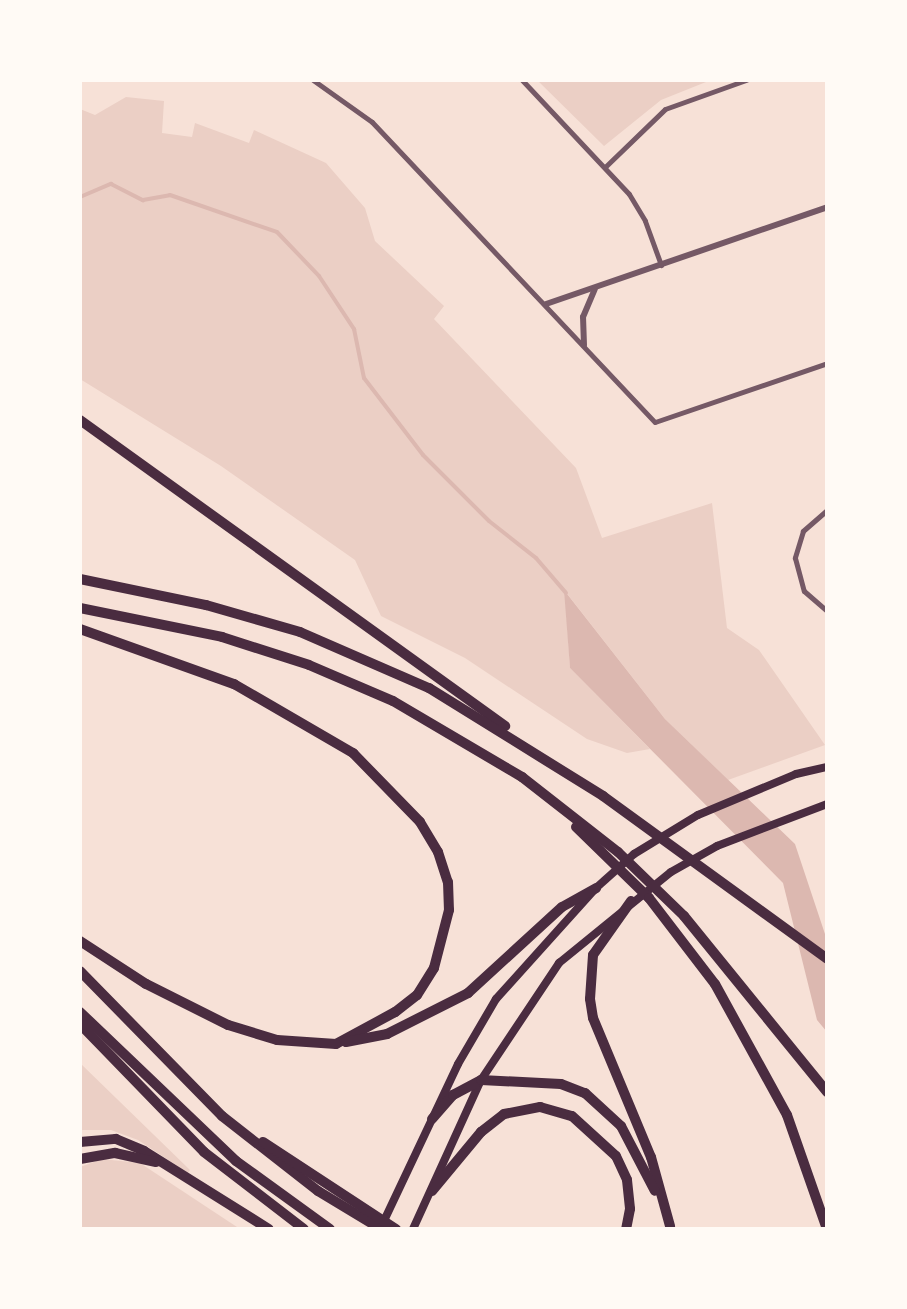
<!DOCTYPE html>
<html>
<head>
<meta charset="utf-8">
<style>
  body { margin:0 }
  #map { position:relative; width:907px; height:1309px; overflow:hidden; background:#f7e1d7; font-family:"Alegreya Sans",sans-serif }
  div>[style] { position:absolute }
  [style*='--x'] { left:calc(var(--x)*1px); top:calc(var(--y)*1px); width:calc(var(--w)*1px); rotate:calc(var(--a)*1deg) }
  .green>* { inset:0; background:#ebcfc5 }
  .water>* { inset:0; background:#dcb8b0 }
  .stream>* { height:4px; margin:-2px; padding:0 2px; transform-origin:2px; border-radius:2px; background:#dcb8b0 }
  .minor>* { height:5px; margin:-2.5px; padding:0 2.5px; transform-origin:2.5px; border-radius:2.5px; background:#755966 }
  .tertiary>* { height:6px; margin:-3px; padding:0 3px; transform-origin:3px; border-radius:3px; background:#755966 }
  .secondary>* { height:8px; margin:-4px; padding:0 4px; transform-origin:4px; border-radius:4px; background:#4a2c40 }
  .motorway>* { height:10px; margin:-5px; padding:0 5px; transform-origin:5px; border-radius:5px; background:#4a2c40 }
  span { translate:-50% -50%; white-space:nowrap; text-align:center; line-height:1.15; -webkit-text-stroke:8px #fffaf5; paint-order:stroke }
  .frame { position:absolute; inset:0; border:82px solid #fffaf5; pointer-events:none }
</style>
</head>
<body>
<div id="map">
  <div class="green">
    <i style="clip-path:polygon(537px 80px,711px 80px,661px 100px,604px 146px)"></i>
    <i style="clip-path:polygon(126px 97px,164px 101px,162px 133px,192px 137px,195px 123px,249px 143px,254px 130px,326px 163px,365px 208px,375px 241px,444px 306px,434px 319px,576px 468px,602px 538px,712px 503px,727px 628px,759px 650px,825px 745px,728px 780px,665px 719px,565px 591px,570px 668px,650px 749px,627px 753px,587px 739px,465px 658px,381px 616px,355px 560px,221px 466px,80px 379px,80px 109px,95px 115px)"></i>
    <i style="clip-path:polygon(80px 1063px,190px 1170px,188px 1173px,138px 1140px,111px 1130px,80px 1130px)"></i>
    <i style="clip-path:polygon(102px 1159px,140px 1163px,240px 1229px,80px 1229px,80px 1167px)"></i>
  </div>
  <div class="water">
    <i style="clip-path:polygon(564px 590px,665px 719px,795px 844px,827px 940px,827px 1032px,817px 1020px,783px 883px,570px 668px)"></i>
  </div>
  <div class="stream">
    <i style="--x:80;--y:197;--w:34;--a:-23"></i>
    <i style="--x:111;--y:184;--w:36;--a:27"></i>
    <i style="--x:143;--y:200;--w:27;--a:-10"></i>
    <i style="--x:170;--y:195;--w:113;--a:19.1"></i>
    <i style="--x:277;--y:232;--w:61;--a:46.3"></i>
    <i style="--x:319;--y:276;--w:64;--a:56.6"></i>
    <i style="--x:354;--y:329;--w:50;--a:78.5"></i>
    <i style="--x:364;--y:378;--w:97;--a:52.5"></i>
    <i style="--x:423;--y:455;--w:93;--a:45"></i>
    <i style="--x:489;--y:521;--w:60;--a:38.2"></i>
    <i style="--x:536;--y:558;--w:46;--a:49.4"></i>
  </div>
  <div class="minor">
    <i style="--x:313;--y:80;--w:72;--a:35.4"></i>
    <i style="--x:372;--y:122;--w:412;--a:46.7"></i>
    <i style="--x:655;--y:422;--w:182;--a:-18.9"></i>
    <i style="--x:522;--y:80;--w:156;--a:46.8"></i>
    <i style="--x:629;--y:194;--w:31;--a:59"></i>
    <i style="--x:645;--y:221;--w:47;--a:70"></i>
    <i style="--x:605;--y:167;--w:83;--a:-44"></i>
    <i style="--x:665;--y:109;--w:86;--a:-19.7"></i>
    <i style="--x:827;--y:510;--w:32;--a:139"></i>
    <i style="--x:803;--y:531;--w:28;--a:107"></i>
    <i style="--x:795;--y:558;--w:34;--a:75"></i>
    <i style="--x:804;--y:591;--w:30;--a:41"></i>
  </div>
  <div class="tertiary">
    <i style="--x:546;--y:304;--w:297;--a:-19"></i>
    <i style="--x:584;--y:345;--w:28;--a:-92"></i>
    <i style="--x:583;--y:317;--w:30;--a:-67"></i>
  </div>
  <div class="secondary">
    <i style="--x:382;--y:1225;--w:178;--a:-64.7"></i>
    <i style="--x:458;--y:1064;--w:75;--a:-59.7"></i>
    <i style="--x:496;--y:999;--w:149;--a:-48"></i>
    <i style="--x:596;--y:888;--w:51;--a:-41.8"></i>
    <i style="--x:634;--y:854;--w:75;--a:-31.4"></i>
    <i style="--x:698;--y:815;--w:106;--a:-22.7"></i>
    <i style="--x:796;--y:774;--w:32;--a:-13"></i>
    <i style="--x:413;--y:1229;--w:164;--a:-65.5"></i>
    <i style="--x:481;--y:1080;--w:141;--a:-56.3"></i>
    <i style="--x:559;--y:963;--w:144;--a:-39.1"></i>
    <i style="--x:671;--y:872;--w:53;--a:-29.5"></i>
    <i style="--x:717;--y:846;--w:118;--a:-20.9"></i>
  </div>
  <div class="motorway">
    <i style="--x:80;--y:420;--w:524;--a:35.75"></i>
    <i style="--x:80;--y:579;--w:129;--a:11.7"></i>
    <i style="--x:206;--y:605;--w:98;--a:16"></i>
    <i style="--x:300;--y:632;--w:141;--a:23.5"></i>
    <i style="--x:429;--y:688;--w:205;--a:31.8"></i>
    <i style="--x:603;--y:796;--w:277;--a:36"></i>
    <i style="--x:80;--y:608;--w:145;--a:11.5"></i>
    <i style="--x:222;--y:637;--w:91;--a:17.8"></i>
    <i style="--x:309;--y:665;--w:91;--a:23.2"></i>
    <i style="--x:393;--y:701;--w:150;--a:30.5"></i>
    <i style="--x:522;--y:777;--w:122;--a:38"></i>
    <i style="--x:618;--y:852;--w:92;--a:44.1"></i>
    <i style="--x:684;--y:916;--w:227;--a:50.9"></i>
    <i style="--x:80;--y:629;--w:164;--a:19.7"></i>
    <i style="--x:234;--y:684;--w:138;--a:30.1"></i>
    <i style="--x:353;--y:753;--w:96;--a:45.8"></i>
    <i style="--x:420;--y:822;--w:35;--a:59"></i>
    <i style="--x:438;--y:852;--w:32;--a:72"></i>
    <i style="--x:448;--y:882;--w:28;--a:88"></i>
    <i style="--x:449;--y:910;--w:60;--a:104.5"></i>
    <i style="--x:434;--y:968;--w:32;--a:122"></i>
    <i style="--x:417;--y:995;--w:28;--a:142"></i>
    <i style="--x:395;--y:1012;--w:67;--a:151.5"></i>
    <i style="--x:336;--y:1044;--w:59;--a:-176.1"></i>
    <i style="--x:277;--y:1040;--w:51;--a:-163"></i>
    <i style="--x:228;--y:1025;--w:92;--a:-153.4"></i>
    <i style="--x:146;--y:984;--w:79;--a:-146.9"></i>
    <i style="--x:576;--y:827;--w:102;--a:44.2"></i>
    <i style="--x:649;--y:898;--w:108;--a:52.5"></i>
    <i style="--x:715;--y:984;--w:149;--a:61.2"></i>
    <i style="--x:787;--y:1115;--w:121;--a:70.7"></i>
    <i style="--x:631;--y:901;--w:66;--a:125.1"></i>
    <i style="--x:593;--y:955;--w:44;--a:93.9"></i>
    <i style="--x:590;--y:999;--w:19;--a:81"></i>
    <i style="--x:593;--y:1018;--w:151;--a:67.4"></i>
    <i style="--x:651;--y:1157;--w:72;--a:74.6"></i>
    <i style="--x:80;--y:971;--w:203;--a:45.6"></i>
    <i style="--x:222;--y:1116;--w:122;--a:38"></i>
    <i style="--x:318;--y:1191;--w:74;--a:31.1"></i>
    <i style="--x:80;--y:1012;--w:216;--a:43.7"></i>
    <i style="--x:236;--y:1161;--w:116;--a:35.9"></i>
    <i style="--x:80;--y:1024;--w:178;--a:45.9"></i>
    <i style="--x:204;--y:1152;--w:126;--a:37.6"></i>
    <i style="--x:346;--y:1042;--w:42;--a:-11"></i>
    <i style="--x:387;--y:1034;--w:91;--a:-26.8"></i>
    <i style="--x:468;--y:993;--w:127;--a:-42.5"></i>
    <i style="--x:562;--y:907;--w:39;--a:-29"></i>
    <i style="--x:432;--y:1119;--w:32;--a:-49"></i>
    <i style="--x:453;--y:1095;--w:32;--a:-28"></i>
    <i style="--x:481;--y:1080;--w:80;--a:2.9"></i>
    <i style="--x:561;--y:1084;--w:26;--a:21"></i>
    <i style="--x:585;--y:1093;--w:49;--a:42.5"></i>
    <i style="--x:621;--y:1126;--w:73;--a:62.4"></i>
    <i style="--x:80;--y:1142;--w:36;--a:-5"></i>
    <i style="--x:116;--y:1139;--w:30;--a:23"></i>
    <i style="--x:144;--y:1151;--w:147;--a:32"></i>
    <i style="--x:263;--y:1142;--w:159;--a:33.2"></i>
    <i style="--x:80;--y:1159;--w:36;--a:-10"></i>
    <i style="--x:115;--y:1153;--w:42;--a:12.4"></i>
    <i style="--x:432;--y:1191;--w:77;--a:-50.3"></i>
    <i style="--x:481;--y:1132;--w:29;--a:-38"></i>
    <i style="--x:504;--y:1114;--w:37;--a:-11"></i>
    <i style="--x:540;--y:1107;--w:33;--a:16"></i>
    <i style="--x:572;--y:1116;--w:59;--a:42.3"></i>
    <i style="--x:616;--y:1156;--w:26;--a:65"></i>
    <i style="--x:627;--y:1180;--w:29;--a:84"></i>
    <i style="--x:630;--y:1209;--w:20;--a:101"></i>
  </div>
  <div class="frame"></div>
</div>
</body>
</html>
